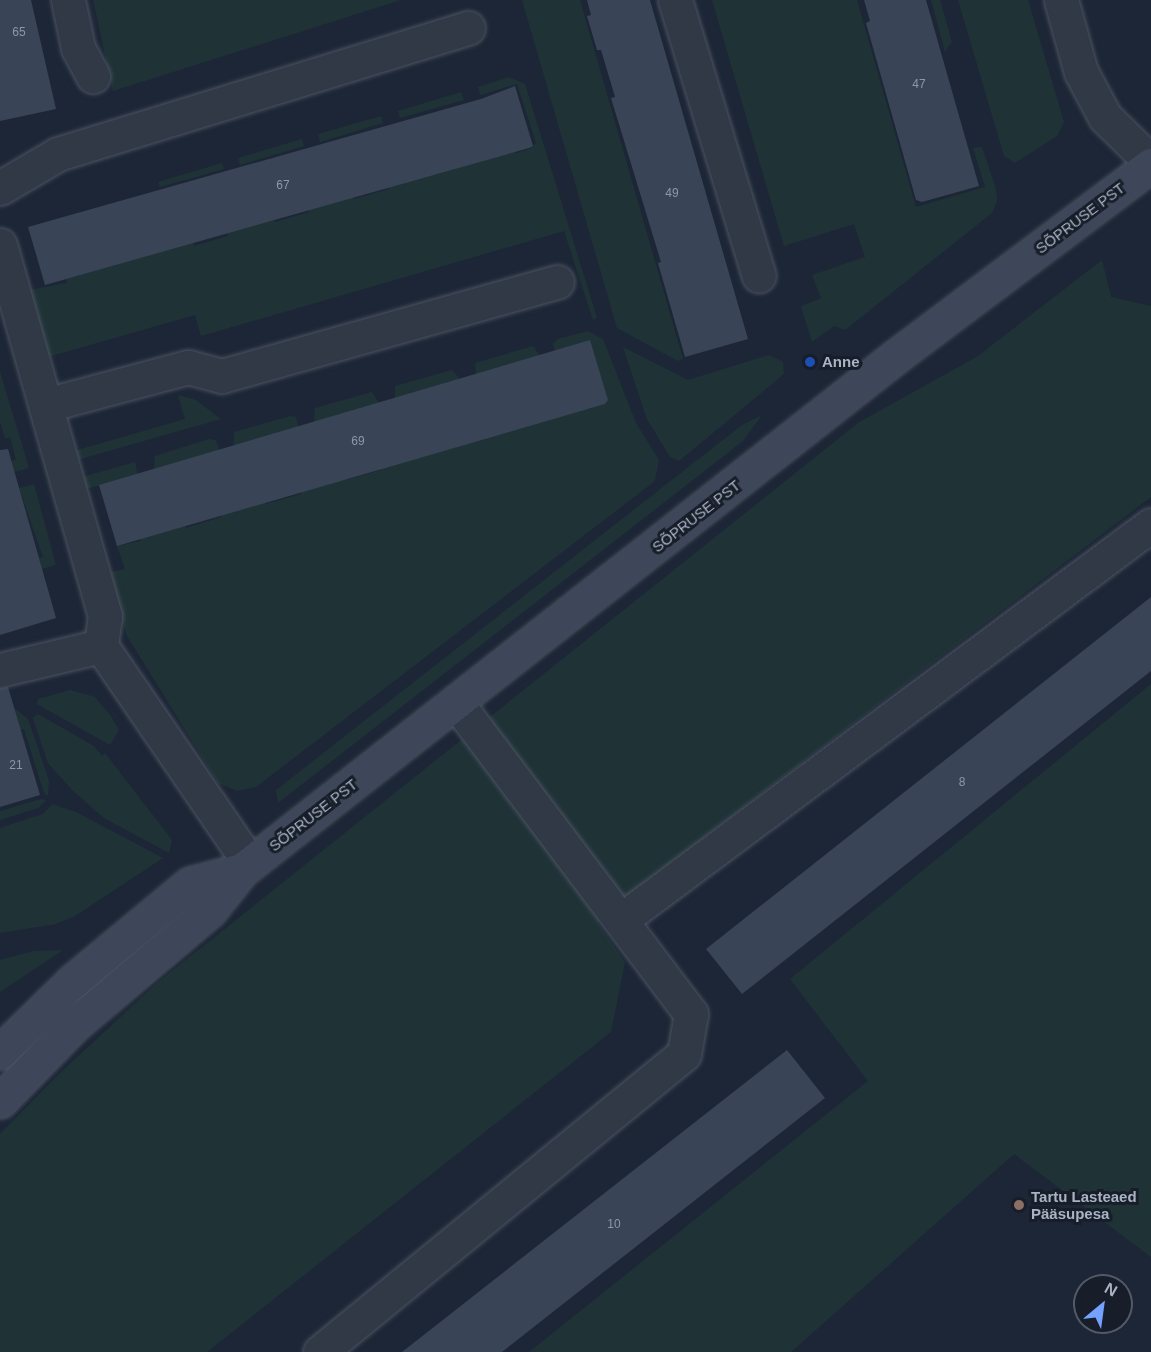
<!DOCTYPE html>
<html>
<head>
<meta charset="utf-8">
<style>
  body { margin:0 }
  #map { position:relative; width:1151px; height:1352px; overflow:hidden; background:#1d2636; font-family:Arial,sans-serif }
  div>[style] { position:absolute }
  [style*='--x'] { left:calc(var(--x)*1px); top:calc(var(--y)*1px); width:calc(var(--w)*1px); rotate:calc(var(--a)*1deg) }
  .green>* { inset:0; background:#1f3337 }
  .building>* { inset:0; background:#394457 }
  .roads { filter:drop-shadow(0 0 2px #4b5361) drop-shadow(0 0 2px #4b5361) }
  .minor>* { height:33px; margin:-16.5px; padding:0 16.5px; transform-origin:16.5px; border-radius:16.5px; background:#313846 }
  .secondary>* { height:33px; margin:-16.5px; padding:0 16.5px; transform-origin:16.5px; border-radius:16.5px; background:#3e4759 }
  .dots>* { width:16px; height:16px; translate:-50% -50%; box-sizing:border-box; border:3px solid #171e2a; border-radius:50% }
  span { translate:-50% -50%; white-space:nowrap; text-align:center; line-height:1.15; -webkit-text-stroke:6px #171e2a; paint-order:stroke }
  .number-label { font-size:12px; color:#8e97a9 }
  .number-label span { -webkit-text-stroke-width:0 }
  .street-label { font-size:15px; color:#aab3c4 }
  .poi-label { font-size:15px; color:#aab3c4; font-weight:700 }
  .left { translate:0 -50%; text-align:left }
  .north { position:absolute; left:1073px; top:1274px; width:60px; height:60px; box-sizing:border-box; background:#171e2a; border:2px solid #525a68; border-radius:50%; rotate:29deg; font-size:16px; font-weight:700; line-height:24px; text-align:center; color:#aab3c4 }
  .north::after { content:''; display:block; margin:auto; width:21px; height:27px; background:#75a2fe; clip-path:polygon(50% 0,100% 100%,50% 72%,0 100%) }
</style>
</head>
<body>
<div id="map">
  <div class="green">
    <i style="clip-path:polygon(93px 0,401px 0,113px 91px)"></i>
    <i style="clip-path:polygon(522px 0,580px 0,683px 359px,678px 361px,617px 328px)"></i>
    <i style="clip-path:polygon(712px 0,857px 0,916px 207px,985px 187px,973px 148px,982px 147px,996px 189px,997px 201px,992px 213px,845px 330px,834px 326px,812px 342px,801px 306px,821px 298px,812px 275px,865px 257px,854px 224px,784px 246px)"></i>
    <i style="clip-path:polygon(931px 0,940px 0,952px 42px,945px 52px)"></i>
    <i style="clip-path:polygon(958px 0,1028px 0,1064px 122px,1057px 136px,1015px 163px,1004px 156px)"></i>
    <i style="clip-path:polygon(509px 77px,525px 84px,597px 318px,593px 320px,564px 231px,201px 336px,195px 315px,48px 357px,29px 290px,67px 283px,66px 279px,193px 242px,194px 246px,228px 236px,227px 232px,273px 219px,275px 222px,309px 212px,308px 208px,352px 195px,354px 199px,389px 189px,388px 184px,434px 171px,436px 175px,514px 150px,516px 153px,529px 149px,536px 143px,517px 84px,480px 95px,478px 87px)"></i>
    <i style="clip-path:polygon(461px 92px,464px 100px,400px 118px,398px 111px)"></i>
    <i style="clip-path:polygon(381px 116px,383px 123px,320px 142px,318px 134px)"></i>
    <i style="clip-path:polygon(302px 139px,304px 146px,240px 165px,238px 158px)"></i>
    <i style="clip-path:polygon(222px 163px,224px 169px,160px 187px,158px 182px)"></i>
    <i style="clip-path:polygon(1102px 260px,1111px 297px,1151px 306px,1151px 497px,641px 885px,598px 923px,625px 962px,611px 1032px,207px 1352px,0 1352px,0 1134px,62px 1071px,157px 983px,858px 423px,978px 356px)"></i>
    <i style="clip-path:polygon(588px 331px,603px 339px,636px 423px,659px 460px,655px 481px,256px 787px,237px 791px,218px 783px,127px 636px,107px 573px,125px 569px,117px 546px,141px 541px,140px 536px,184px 523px,186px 528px,221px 517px,220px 512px,264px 499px,266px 504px,301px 494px,300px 488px,345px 475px,346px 480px,381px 470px,380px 464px,462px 446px,461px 441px,586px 404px,588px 409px,604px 404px,590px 340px,556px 353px,553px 344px,558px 339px)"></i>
    <i style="clip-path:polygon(533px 346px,541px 357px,476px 377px,475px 363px)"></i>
    <i style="clip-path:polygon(623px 347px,688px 380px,769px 355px,783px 362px,784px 374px,679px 461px,670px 457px,647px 419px)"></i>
    <i style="clip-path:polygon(452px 370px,462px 381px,395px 401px,395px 386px)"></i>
    <i style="clip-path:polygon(0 372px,29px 468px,15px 472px,11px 461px,16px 460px,10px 437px,5px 439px,0 422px)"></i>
    <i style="clip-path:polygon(372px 392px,380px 405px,314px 425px,315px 408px)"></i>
    <i style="clip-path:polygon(178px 395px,194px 399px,221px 419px,77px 460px,74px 451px,185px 419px)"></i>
    <i style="clip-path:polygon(762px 415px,743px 441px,278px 803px,276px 790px,742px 425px)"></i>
    <i style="clip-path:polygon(290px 416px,296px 417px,299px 429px,234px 448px,234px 432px)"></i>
    <i style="clip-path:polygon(209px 439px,216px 440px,220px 452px,154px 472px,155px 456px)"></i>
    <i style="clip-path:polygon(135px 462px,138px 476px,85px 489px,82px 477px)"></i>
    <i style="clip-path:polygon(34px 484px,56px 565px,42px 569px,39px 558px,43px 557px,19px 488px)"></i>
    <i style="clip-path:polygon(1151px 684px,1151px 1257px,1014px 1154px,791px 1352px,529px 1352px,868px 1081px,790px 979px)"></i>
    <i style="clip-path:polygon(70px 690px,95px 697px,111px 716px,119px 730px,110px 745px,37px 704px,38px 699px)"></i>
    <i style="clip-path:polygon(13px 707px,28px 719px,49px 781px,48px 796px,44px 793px,24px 729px,10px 733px)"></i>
    <i style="clip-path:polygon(38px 714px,94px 746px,102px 756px,105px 753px,172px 840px,169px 853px,104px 818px,73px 791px,48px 763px,33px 718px)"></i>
    <i style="clip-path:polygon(41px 799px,46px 800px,38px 808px,0 820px,0 811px)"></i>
    <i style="clip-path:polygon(52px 804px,76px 812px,163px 858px,75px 916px,56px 924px,0 933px,0 828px,43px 814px)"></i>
    <i style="clip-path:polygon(63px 950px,0 992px,0 960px,34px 951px)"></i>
  </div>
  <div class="building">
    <i style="clip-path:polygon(0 0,31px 0,56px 109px,0 121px)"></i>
    <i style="clip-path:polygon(587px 0,650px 0,748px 339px,685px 357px,658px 263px,661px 262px,611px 98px,615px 97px,601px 50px,597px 50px,587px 16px,591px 15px)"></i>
    <i style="clip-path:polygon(864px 0,926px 0,979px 186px,922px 202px,916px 200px,866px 23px,870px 21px)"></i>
    <i style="clip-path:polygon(515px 86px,533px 146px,529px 148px,45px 285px,28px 227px,481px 99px)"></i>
    <i style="clip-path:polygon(590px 340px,608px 400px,605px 404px,117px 546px,99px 485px)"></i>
    <i style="clip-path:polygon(8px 449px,56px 618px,0 635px,0 450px)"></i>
    <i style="clip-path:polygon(1151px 597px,1151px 671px,742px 994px,706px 949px)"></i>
    <i style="clip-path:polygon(8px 687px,40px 795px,0 807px,0 688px)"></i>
    <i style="clip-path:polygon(787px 1050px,825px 1098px,502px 1352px,402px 1352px)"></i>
  </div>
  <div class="roads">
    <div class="minor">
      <i style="--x:68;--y:0;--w:49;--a:78.2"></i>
      <i style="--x:78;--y:48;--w:32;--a:62"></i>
      <i style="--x:675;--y:0;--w:288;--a:73.1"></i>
      <i style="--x:1061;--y:0;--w:75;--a:74.5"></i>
      <i style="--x:1081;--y:72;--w:51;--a:61.9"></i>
      <i style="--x:1105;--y:117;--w:64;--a:44.4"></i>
      <i style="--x:0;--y:188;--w:67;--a:-30.4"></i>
      <i style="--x:58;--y:154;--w:429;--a:-17.1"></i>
      <i style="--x:0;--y:245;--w:386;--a:74.2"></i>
      <i style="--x:105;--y:616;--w:30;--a:98"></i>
      <i style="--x:101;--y:646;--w:264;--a:55.6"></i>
      <i style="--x:46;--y:405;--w:147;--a:-15"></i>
      <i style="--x:188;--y:367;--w:35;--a:15"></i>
      <i style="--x:222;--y:376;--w:348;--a:-15.7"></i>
      <i style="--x:0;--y:670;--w:104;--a:-13.4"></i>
      <i style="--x:621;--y:920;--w:661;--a:-36.7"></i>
      <i style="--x:320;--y:1352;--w:470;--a:-39.3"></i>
      <i style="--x:684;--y:1054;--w:41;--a:-80.1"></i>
      <i style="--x:691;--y:1014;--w:389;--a:-127"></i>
    </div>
    <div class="secondary">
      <i style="--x:0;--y:1052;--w:102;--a:-44.2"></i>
      <i style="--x:73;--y:981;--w:152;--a:-39.7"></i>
      <i style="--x:190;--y:884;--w:54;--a:-15.1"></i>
      <i style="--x:0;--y:1101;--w:106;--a:-45.8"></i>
      <i style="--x:74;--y:1025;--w:178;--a:-40.2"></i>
      <i style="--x:210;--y:910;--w:51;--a:-51.3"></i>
      <i style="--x:242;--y:870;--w:830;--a:-38.15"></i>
      <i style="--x:895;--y:357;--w:320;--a:-36.9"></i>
    </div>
  </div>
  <div class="dots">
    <i style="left:810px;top:362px;background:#1a4fb4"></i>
    <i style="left:1019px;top:1205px;background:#8d6e63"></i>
  </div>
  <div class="number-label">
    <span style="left:19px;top:33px">65</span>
    <span style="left:919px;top:85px">47</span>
    <span style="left:283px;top:186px">67</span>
    <span style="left:672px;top:194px">49</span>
    <span style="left:358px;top:442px">69</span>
    <span style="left:16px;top:766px">21</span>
    <span style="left:962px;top:783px">8</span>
    <span style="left:614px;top:1225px">10</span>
  </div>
  <div class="street-label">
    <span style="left:1080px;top:218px;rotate:-37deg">SÕPRUSE PST</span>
    <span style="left:696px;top:516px;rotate:-38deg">SÕPRUSE PST</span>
    <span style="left:313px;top:815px;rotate:-38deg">SÕPRUSE PST</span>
  </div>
  <div class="poi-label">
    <span class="left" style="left:822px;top:362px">Anne</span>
    <span class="left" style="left:1031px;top:1205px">Tartu Lasteaed<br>Pääsupesa</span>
  </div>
  <div class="north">N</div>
</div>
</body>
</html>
